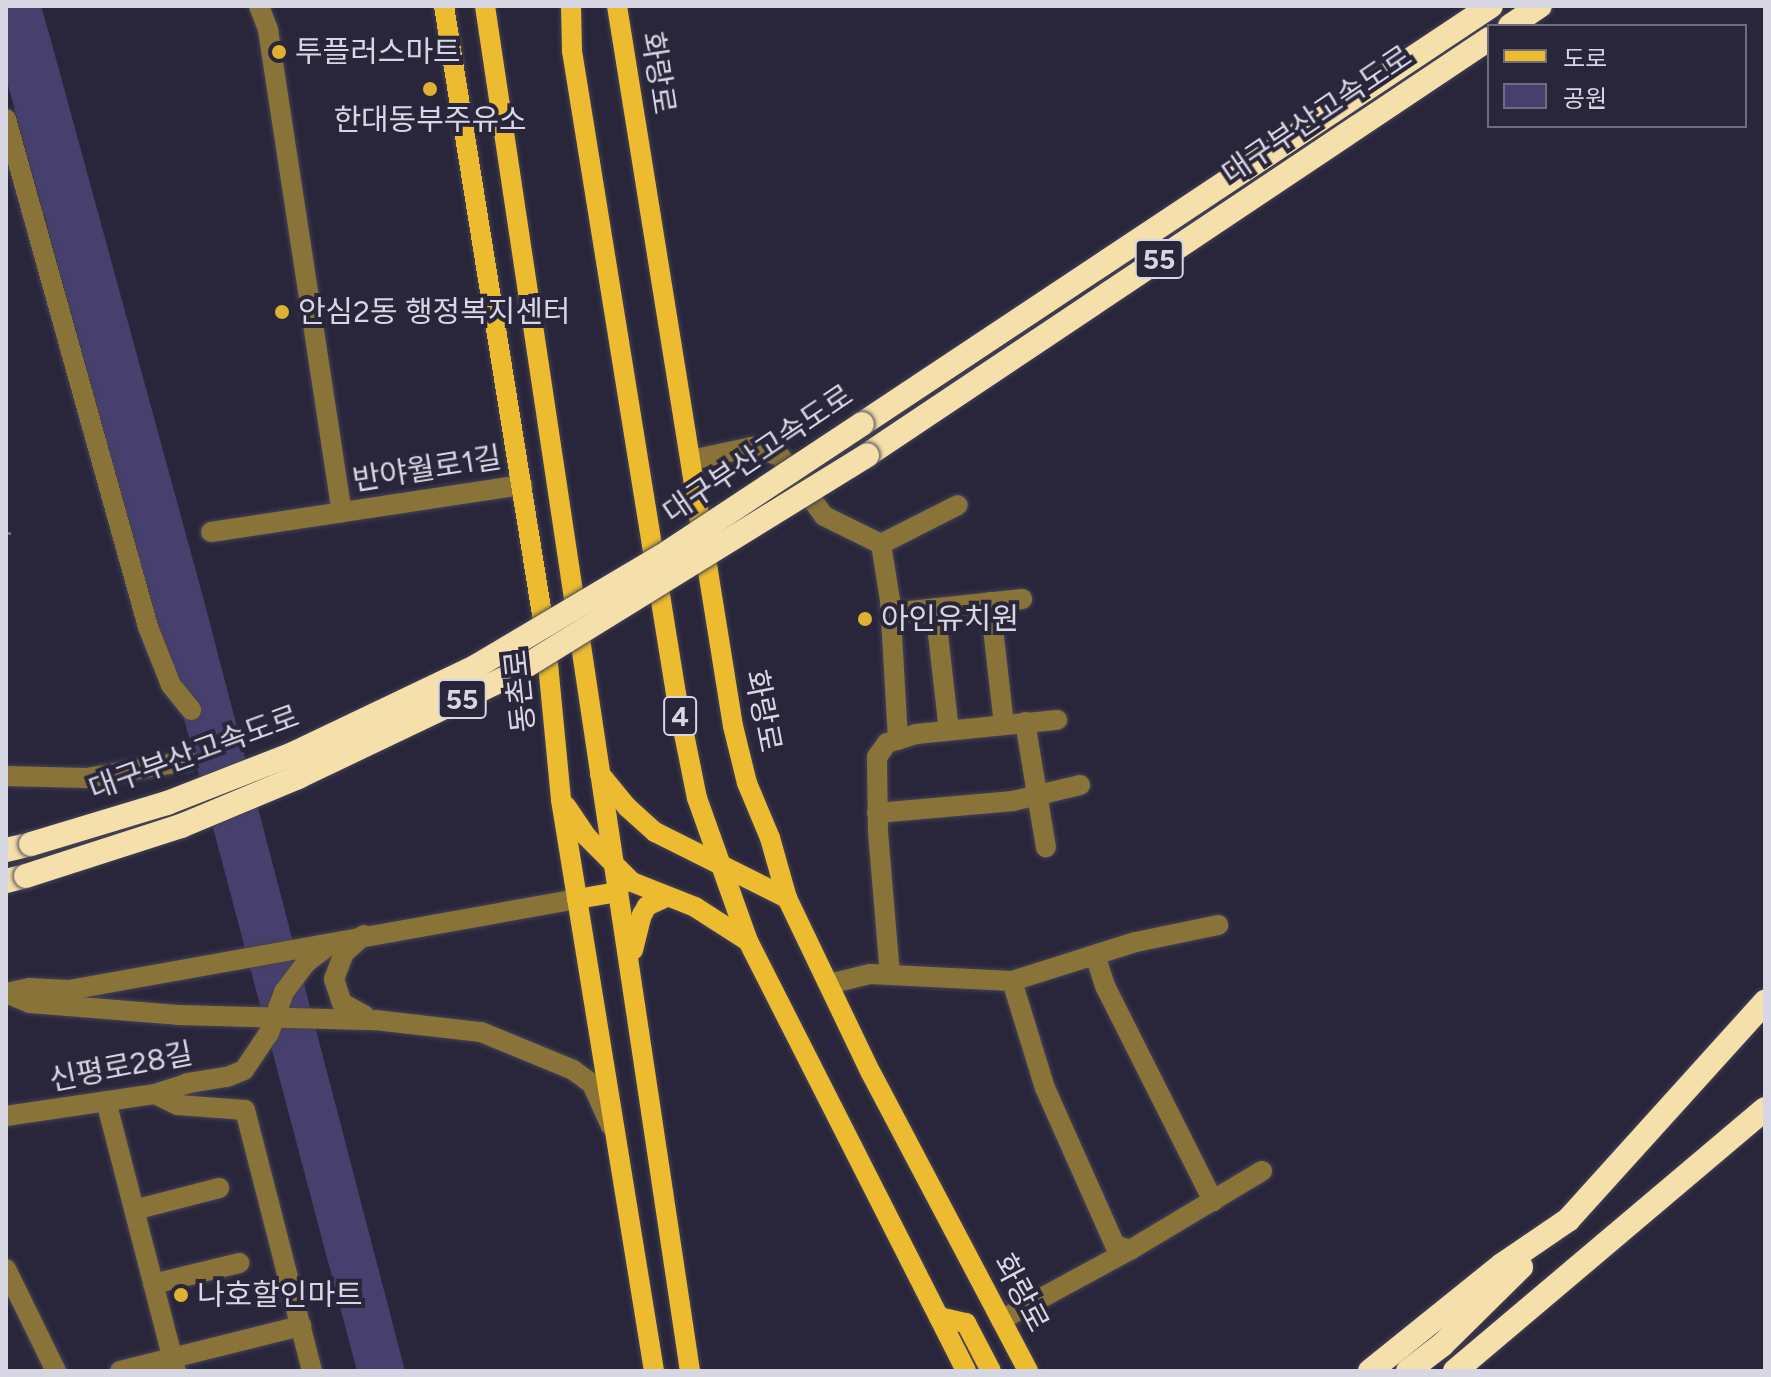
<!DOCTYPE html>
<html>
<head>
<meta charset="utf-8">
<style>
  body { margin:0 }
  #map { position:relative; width:1771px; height:1377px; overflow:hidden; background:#29263b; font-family:Figtree,"Noto Sans KR",sans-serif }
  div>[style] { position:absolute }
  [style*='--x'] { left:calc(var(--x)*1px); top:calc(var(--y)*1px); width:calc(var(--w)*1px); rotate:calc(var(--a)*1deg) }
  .green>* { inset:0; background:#47406f }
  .path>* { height:3px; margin-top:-1.5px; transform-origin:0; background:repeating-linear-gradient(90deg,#737183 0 6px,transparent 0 10px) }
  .roads { filter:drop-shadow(0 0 2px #454256) drop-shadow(0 0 2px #454256) }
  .minor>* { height:20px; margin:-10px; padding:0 10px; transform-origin:10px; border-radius:10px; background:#8a7339 }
  .major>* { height:20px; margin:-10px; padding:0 10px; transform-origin:10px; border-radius:10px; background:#ecbb2f }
  .highway>* { height:24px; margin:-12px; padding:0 12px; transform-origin:12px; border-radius:12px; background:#f5dfaa }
  .bridges { filter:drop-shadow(0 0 2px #454256) drop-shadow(0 0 2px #454256) }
  .highway-bridge>* { height:24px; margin:-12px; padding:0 12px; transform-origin:12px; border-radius:12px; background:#f5dfaa }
  .dots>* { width:22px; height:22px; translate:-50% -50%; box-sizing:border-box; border:4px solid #29263b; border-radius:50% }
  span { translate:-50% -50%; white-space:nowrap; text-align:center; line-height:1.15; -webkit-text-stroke:8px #29263b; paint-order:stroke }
  .shield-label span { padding:2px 6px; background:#29263b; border:2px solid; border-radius:6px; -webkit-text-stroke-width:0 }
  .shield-label { font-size:28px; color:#d7d6e3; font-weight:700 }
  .poi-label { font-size:30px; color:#d7d6e3 }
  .left { translate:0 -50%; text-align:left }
  .street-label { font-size:30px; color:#d7d6e3 }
  .frame { position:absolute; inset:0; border:8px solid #d7d6e3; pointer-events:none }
  .legend { position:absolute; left:1487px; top:24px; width:260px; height:104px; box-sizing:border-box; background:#29263b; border:2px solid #6f6c7e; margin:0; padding:10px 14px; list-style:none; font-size:24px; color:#d7d6e3 }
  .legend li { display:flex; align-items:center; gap:16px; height:40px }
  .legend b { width:40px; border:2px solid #6f6c7e }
</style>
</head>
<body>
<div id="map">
  <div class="green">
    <i style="clip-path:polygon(6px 6px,41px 6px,50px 37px,203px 597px,405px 1371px,357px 1371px,189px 737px,6px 78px)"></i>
  </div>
  <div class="path">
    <i style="--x:6;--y:533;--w:5;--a:0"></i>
  </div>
  <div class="roads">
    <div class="minor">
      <i style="--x:259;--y:6;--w:26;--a:69"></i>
      <i style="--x:268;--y:30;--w:488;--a:81.3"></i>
      <i style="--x:6;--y:119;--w:527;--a:74.38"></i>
      <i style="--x:148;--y:627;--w:62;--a:68.4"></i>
      <i style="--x:171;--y:685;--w:32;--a:51"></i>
      <i style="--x:691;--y:460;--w:62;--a:-12"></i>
      <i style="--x:752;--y:447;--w:29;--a:18"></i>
      <i style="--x:780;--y:456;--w:74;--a:53.7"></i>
      <i style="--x:824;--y:516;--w:64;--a:26.2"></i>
      <i style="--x:881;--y:544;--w:57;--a:80.9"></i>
      <i style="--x:890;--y:600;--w:140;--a:86.7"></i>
      <i style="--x:211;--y:532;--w:315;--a:-8.6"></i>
      <i style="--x:881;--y:544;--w:86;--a:-26.9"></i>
      <i style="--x:990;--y:602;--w:123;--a:83.5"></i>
      <i style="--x:935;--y:608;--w:123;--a:83.5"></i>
      <i style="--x:891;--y:613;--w:132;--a:-6.1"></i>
      <i style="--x:1025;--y:722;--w:127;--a:80.5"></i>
      <i style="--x:6;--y:776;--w:80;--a:1.4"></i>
      <i style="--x:86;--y:778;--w:103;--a:-9.5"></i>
      <i style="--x:877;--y:813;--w:137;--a:-5"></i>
      <i style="--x:1013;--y:801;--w:69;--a:-13.4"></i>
      <i style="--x:364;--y:935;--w:27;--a:138"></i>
      <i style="--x:344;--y:953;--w:28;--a:111"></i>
      <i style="--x:334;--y:979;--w:25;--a:72"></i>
      <i style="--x:342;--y:1003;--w:26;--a:29"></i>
      <i style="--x:1095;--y:955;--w:33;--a:72"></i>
      <i style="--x:1105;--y:986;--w:241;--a:63.3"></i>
      <i style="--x:890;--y:975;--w:144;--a:-94.8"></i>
      <i style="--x:878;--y:832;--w:75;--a:-90.8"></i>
      <i style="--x:877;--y:757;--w:17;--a:-54"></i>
      <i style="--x:887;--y:743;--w:30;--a:-17"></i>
      <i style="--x:916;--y:734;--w:142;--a:-5.7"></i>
      <i style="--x:1012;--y:981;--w:112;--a:72.9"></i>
      <i style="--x:1045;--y:1088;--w:172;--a:66"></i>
      <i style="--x:1115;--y:1245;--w:16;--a:18"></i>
      <i style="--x:1130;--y:1250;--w:154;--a:-30.9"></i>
      <i style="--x:829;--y:984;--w:42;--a:-13.7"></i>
      <i style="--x:870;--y:974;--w:142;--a:2.8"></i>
      <i style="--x:1012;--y:981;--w:130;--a:-17.5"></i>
      <i style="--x:1136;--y:942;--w:84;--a:-11.7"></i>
      <i style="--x:6;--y:993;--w:26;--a:23"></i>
      <i style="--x:30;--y:1003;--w:148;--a:4.6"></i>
      <i style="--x:178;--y:1015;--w:197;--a:1.5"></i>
      <i style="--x:375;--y:1020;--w:107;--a:6.5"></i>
      <i style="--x:481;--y:1032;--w:100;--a:22.4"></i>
      <i style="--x:573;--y:1070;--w:24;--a:36"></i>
      <i style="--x:592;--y:1084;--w:46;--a:65.7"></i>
      <i style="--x:6;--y:993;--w:24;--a:-12"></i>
      <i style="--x:29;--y:988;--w:40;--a:2.9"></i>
      <i style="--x:69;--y:990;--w:516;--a:-10.16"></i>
      <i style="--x:155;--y:1094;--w:25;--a:26"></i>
      <i style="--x:178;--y:1105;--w:67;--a:4.3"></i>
      <i style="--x:245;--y:1110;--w:269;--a:75.6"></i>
      <i style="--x:106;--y:1101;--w:279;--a:75.5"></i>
      <i style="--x:6;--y:1116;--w:151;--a:-8.4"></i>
      <i style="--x:155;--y:1094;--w:35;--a:-18"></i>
      <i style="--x:188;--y:1083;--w:39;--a:-9"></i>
      <i style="--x:227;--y:1077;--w:18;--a:-22"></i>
      <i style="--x:244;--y:1070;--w:45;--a:-56"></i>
      <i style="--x:269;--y:1033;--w:44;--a:-69.9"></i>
      <i style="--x:284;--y:992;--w:38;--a:-53"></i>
      <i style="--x:307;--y:962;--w:30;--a:-37"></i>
      <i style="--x:134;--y:1210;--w:88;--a:-14.5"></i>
      <i style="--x:6;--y:1269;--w:114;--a:63.9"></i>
      <i style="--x:153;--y:1284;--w:89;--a:-13.7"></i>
      <i style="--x:1001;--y:1320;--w:147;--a:-28.5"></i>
      <i style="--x:120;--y:1371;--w:187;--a:-14"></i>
    </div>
    <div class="major">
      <i style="--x:444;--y:6;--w:635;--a:80.85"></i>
      <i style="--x:545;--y:633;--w:168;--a:84.5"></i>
      <i style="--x:561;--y:800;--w:579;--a:80.75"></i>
      <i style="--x:485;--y:6;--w:1380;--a:81.46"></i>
      <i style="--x:571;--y:6;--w:45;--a:88.7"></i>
      <i style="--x:572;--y:51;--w:651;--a:80.81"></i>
      <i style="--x:676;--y:694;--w:106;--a:78.6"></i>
      <i style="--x:697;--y:798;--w:152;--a:70.4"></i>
      <i style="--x:748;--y:941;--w:482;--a:63.1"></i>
      <i style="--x:617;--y:6;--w:729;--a:80.85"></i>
      <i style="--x:733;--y:726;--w:59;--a:76.2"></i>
      <i style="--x:747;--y:783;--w:60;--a:67.3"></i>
      <i style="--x:770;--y:838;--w:62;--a:74.2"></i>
      <i style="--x:787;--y:898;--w:194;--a:64.4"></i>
      <i style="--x:871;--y:1073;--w:337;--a:62.2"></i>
      <i style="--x:600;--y:774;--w:43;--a:50.7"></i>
      <i style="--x:627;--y:807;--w:38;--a:42"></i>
      <i style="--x:655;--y:832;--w:148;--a:26.6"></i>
      <i style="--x:566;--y:806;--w:36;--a:56"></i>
      <i style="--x:586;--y:836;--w:65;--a:45"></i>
      <i style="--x:632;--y:882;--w:68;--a:21.6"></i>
      <i style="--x:695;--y:907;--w:63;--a:32.7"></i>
      <i style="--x:577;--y:899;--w:42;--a:-9.7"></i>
      <i style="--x:633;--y:950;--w:36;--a:-76"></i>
      <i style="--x:642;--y:915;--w:10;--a:-61"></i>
      <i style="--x:647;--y:906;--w:21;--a:-25"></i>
      <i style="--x:939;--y:1317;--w:28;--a:13"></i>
      <i style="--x:966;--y:1323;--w:54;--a:62.5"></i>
    </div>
    <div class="highway">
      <i style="--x:1510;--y:26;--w:36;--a:-34"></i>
      <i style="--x:862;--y:424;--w:755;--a:-33.61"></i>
      <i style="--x:867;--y:455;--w:748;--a:-33.78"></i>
      <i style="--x:6;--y:850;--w:26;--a:-13"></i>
      <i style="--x:6;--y:881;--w:21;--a:-14"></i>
      <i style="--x:1370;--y:1371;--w:169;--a:-38.8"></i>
      <i style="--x:1502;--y:1265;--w:80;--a:-34.3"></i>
      <i style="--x:1568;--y:1220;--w:294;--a:-47.9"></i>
      <i style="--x:1408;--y:1371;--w:43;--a:-37.4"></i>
      <i style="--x:1442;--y:1345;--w:111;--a:-44.6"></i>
      <i style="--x:1455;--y:1371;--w:406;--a:-40.2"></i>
    </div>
  </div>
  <div class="bridges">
    <div class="highway-bridge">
      <i style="--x:31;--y:844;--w:142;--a:-16.8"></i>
      <i style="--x:167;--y:803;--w:137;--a:-21.3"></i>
      <i style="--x:295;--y:753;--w:199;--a:-25.5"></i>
      <i style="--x:475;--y:667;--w:227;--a:-30.7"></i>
      <i style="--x:670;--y:551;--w:230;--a:-33.5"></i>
      <i style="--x:26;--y:876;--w:163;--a:-17.9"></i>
      <i style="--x:181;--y:826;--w:127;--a:-22.7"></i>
      <i style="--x:298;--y:777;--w:233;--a:-25.5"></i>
      <i style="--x:508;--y:677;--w:422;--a:-31.7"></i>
    </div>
  </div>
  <div class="dots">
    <i style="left:279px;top:52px;background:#deb133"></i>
    <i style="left:430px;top:89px;background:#deb133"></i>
    <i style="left:282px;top:312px;background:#deb133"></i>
    <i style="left:865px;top:619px;background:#deb133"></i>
    <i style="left:181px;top:1295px;background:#deb133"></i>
  </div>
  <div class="shield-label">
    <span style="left:1159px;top:259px">55</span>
    <span style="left:462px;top:699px">55</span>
    <span style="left:680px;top:716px">4</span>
  </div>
  <div class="poi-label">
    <span class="left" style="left:295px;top:52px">투플러스마트</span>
    <span style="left:430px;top:120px">한대동부주유소</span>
    <span class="left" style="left:298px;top:312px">안심2동 행정복지센터</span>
    <span class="left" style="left:881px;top:619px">아인유치원</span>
    <span class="left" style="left:197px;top:1295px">나호할인마트</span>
  </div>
  <div class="street-label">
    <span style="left:658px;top:73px;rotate:81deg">화랑로</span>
    <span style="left:1317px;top:115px;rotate:-34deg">대구부산고속도로</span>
    <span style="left:758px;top:454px;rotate:-34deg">대구부산고속도로</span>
    <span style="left:427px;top:469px;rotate:-9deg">반야월로1길</span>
    <span style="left:520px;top:691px;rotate:-96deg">동촌로</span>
    <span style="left:763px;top:711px;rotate:79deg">화랑로</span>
    <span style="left:194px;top:753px;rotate:-20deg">대구부산고속도로</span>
    <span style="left:121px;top:1067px;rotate:-11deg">신평로28길</span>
    <span style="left:1021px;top:1293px;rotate:62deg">화랑로</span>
  </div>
  <div class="frame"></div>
  <ul class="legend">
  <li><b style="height:10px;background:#ecbb2f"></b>도로</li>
  <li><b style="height:22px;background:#47406f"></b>공원</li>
  </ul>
</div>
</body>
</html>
